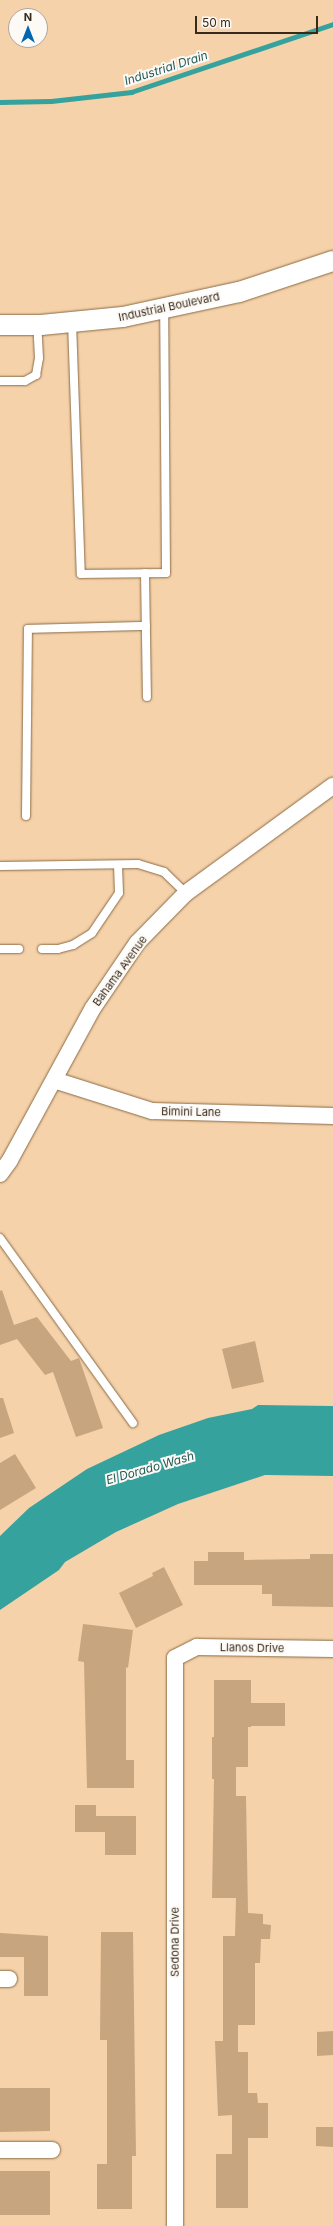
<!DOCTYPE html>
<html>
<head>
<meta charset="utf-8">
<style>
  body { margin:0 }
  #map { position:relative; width:333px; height:2226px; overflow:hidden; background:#f5d2aa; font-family:Inter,sans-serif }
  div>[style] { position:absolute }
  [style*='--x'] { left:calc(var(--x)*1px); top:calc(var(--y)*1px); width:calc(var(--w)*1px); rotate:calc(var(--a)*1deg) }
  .water>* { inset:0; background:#36a29d }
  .stream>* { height:5px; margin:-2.5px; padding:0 2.5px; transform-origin:2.5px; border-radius:2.5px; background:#36a29d }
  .building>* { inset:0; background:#c7a57f }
  .roads { filter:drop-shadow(0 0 1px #8a6b46) drop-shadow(0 0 1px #8a6b46) }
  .service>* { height:8px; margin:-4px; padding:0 4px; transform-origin:4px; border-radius:4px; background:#fff }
  .minor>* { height:16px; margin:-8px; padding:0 8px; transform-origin:8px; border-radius:8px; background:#fff }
  .tertiary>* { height:20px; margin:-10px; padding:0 10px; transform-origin:10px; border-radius:10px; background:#fff }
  span { translate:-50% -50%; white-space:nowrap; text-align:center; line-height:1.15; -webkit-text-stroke:4px #fdf9f5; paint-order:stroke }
  .street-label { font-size:11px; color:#372a1a }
  .water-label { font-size:12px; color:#215c58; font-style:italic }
  .north { position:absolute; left:8px; top:8px; width:40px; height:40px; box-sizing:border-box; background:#fdf9f5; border:1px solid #aea69d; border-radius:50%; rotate:0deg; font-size:11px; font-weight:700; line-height:16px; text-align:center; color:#372a1a }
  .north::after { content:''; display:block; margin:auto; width:14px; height:18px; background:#0066b2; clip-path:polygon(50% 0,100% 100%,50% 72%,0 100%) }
  .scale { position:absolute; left:195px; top:16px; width:123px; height:18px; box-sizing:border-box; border:2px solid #372a1a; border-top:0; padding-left:5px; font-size:12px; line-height:14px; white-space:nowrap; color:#372a1a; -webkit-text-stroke:3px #fdf9f5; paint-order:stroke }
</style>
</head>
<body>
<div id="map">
  <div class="water">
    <i style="clip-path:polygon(258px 1405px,333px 1406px,333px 1476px,265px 1475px,178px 1504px,116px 1532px,65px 1562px,59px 1570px,0 1610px,0 1536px,29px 1508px,87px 1469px,159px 1435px,208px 1418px,252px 1409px)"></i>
  </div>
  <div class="stream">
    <i style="--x:0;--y:102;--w:51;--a:-1.1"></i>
    <i style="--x:51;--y:101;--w:81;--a:-6.4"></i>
    <i style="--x:131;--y:92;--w:213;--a:-18.6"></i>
  </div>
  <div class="building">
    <i style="clip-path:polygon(2px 1290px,14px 1325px,37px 1317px,71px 1361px,79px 1358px,103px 1428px,76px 1437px,53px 1372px,45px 1375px,17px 1339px,0 1345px,0 1291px)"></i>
    <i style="clip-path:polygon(255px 1341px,264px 1382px,232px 1389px,222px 1349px)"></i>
    <i style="clip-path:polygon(0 1398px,3px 1398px,14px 1433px,0 1438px)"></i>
    <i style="clip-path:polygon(15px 1454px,36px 1488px,0 1510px,0 1463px)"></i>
    <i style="clip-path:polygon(208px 1552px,244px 1552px,244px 1560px,310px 1559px,310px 1554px,333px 1554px,333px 1607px,272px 1606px,272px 1594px,262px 1594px,262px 1585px,194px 1585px,194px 1561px,208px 1561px)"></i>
    <i style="clip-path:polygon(164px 1567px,183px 1605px,136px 1628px,119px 1593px,153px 1576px,152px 1573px)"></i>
    <i style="clip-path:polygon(83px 1624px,133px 1630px,128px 1668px,126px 1667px,126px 1760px,134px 1760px,134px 1788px,87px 1788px,84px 1662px,78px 1661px)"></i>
    <i style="clip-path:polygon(214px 1680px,251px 1680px,251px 1703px,285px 1703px,285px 1726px,251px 1726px,251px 1727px,248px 1727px,248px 1767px,236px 1767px,236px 1796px,246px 1796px,248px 1913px,263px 1914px,263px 1924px,271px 1925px,270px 1939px,261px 1939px,260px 1963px,255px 1963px,255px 2025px,238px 2025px,238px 2052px,248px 2052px,248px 2093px,257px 2093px,258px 2103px,268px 2103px,268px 2138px,248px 2138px,248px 2208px,216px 2208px,216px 2154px,232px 2154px,232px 2115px,218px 2116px,215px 2041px,223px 2041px,223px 1936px,235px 1936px,236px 1898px,212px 1898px,214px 1779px,212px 1779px,212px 1737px,214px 1737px)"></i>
    <i style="clip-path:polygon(75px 1805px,96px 1805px,96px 1816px,136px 1816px,136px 1855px,105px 1855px,105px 1832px,75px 1832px)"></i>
    <i style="clip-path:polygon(101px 1932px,133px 1932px,136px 2156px,132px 2156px,132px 2209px,97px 2209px,97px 2164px,107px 2164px,107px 2040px,100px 2040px)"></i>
    <i style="clip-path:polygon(0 1933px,48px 1936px,48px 1996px,24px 1996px,24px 1957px,0 1957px)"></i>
    <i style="clip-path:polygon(333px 2031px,333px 2055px,317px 2056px,317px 2032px)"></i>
    <i style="clip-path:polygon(0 2088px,50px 2088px,50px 2131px,0 2132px)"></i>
    <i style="clip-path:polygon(316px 2127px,333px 2127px,333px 2147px,316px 2146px)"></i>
    <i style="clip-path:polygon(0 2171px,50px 2171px,50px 2215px,0 2215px)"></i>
  </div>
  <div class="roads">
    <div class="service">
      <i style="--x:72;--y:322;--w:252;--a:88"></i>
      <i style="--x:81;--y:574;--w:85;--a:-0.7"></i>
      <i style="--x:166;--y:573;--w:264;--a:-90.4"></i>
      <i style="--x:0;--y:381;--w:25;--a:0"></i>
      <i style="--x:25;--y:381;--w:13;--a:-29"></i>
      <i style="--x:36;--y:375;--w:17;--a:-80"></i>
      <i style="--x:39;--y:358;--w:33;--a:-93"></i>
      <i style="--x:145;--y:573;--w:124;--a:89.1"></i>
      <i style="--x:26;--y:816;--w:187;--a:-89.4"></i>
      <i style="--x:28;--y:629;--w:118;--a:-1.5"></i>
      <i style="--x:0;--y:866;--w:138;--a:-0.8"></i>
      <i style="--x:138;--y:864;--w:27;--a:17"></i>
      <i style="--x:164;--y:872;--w:30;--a:44"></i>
      <i style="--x:0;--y:949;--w:19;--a:0"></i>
      <i style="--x:42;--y:949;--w:16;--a:0"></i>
      <i style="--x:58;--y:949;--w:16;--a:-15"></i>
      <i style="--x:73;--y:945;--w:22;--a:-32"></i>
      <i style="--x:92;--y:933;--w:48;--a:-56"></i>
      <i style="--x:119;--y:893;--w:28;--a:-92"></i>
      <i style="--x:0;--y:1238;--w:228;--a:54.3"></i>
    </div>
    <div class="minor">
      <i style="--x:54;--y:1080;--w:103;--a:17.6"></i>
      <i style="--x:152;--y:1111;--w:181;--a:1.6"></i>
      <i style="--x:0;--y:1174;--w:17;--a:-54"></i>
      <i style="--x:10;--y:1160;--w:173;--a:-61.4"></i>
      <i style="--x:93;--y:1008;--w:78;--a:-55.9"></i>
      <i style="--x:137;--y:943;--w:70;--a:-45.6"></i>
      <i style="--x:186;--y:893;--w:182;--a:-36.1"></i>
      <i style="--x:0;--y:1979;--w:9;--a:0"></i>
      <i style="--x:0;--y:2150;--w:52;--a:0"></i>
      <i style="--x:175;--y:2226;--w:568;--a:-90"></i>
      <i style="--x:175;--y:1658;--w:25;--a:-27"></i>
      <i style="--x:197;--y:1647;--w:136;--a:0.8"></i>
    </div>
    <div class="tertiary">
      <i style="--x:0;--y:325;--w:41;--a:0"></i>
      <i style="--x:41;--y:325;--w:82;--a:-5.6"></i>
      <i style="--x:123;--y:317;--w:119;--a:-12.2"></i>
      <i style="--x:239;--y:292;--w:99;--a:-18.3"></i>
    </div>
  </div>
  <div class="street-label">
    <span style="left:169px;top:307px;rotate:-12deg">Industrial Boulevard</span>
    <span style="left:120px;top:971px;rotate:-54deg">Bahama Avenue</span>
    <span style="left:191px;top:1112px;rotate:1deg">Bimini Lane</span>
    <span style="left:252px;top:1648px;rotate:1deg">Llanos Drive</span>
    <span style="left:175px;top:1942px;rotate:-90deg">Sedona Drive</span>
  </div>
  <div class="water-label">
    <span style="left:166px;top:68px;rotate:-18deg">Industrial Drain</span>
    <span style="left:150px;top:1468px;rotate:-16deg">El Dorado Wash</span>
  </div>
  <div class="north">N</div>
  <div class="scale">50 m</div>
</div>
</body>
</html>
